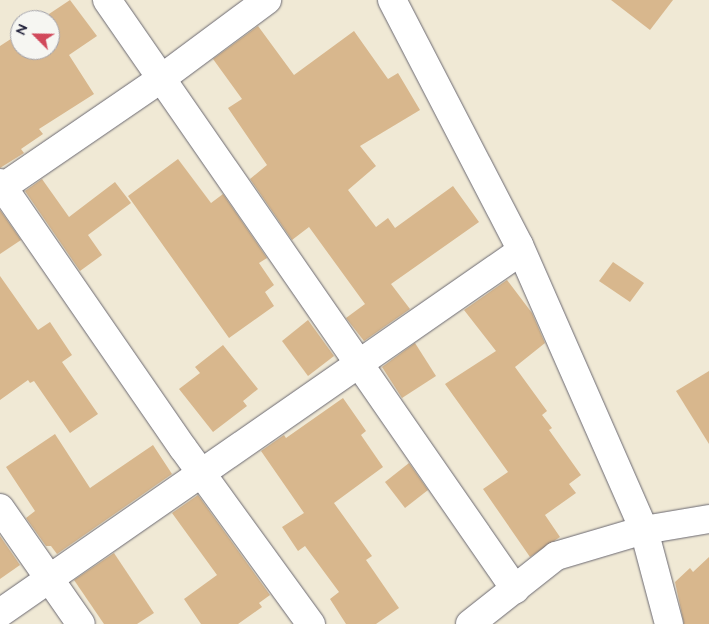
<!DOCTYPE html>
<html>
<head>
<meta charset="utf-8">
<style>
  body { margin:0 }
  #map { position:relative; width:709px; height:624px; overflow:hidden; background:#f0e9d5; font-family:"Architects Daughter",sans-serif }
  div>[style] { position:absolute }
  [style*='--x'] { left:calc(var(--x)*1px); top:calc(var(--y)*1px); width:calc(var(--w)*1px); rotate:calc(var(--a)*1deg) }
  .building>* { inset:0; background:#d8b78d }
  .roads { filter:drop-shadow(0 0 1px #6a6871) drop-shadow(0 0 1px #6a6871) }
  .street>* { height:28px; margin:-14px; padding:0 14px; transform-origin:14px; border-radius:14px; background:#fff }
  span { translate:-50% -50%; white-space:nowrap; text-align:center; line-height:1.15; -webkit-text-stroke:5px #f6f6f2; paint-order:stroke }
  .north { position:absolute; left:10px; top:10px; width:50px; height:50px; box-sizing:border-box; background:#f6f6f2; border:1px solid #a1a1a9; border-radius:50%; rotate:293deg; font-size:14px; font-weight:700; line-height:20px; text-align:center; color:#22223b }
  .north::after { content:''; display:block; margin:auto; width:18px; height:22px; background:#d1495b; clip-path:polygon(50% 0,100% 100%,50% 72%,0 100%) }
</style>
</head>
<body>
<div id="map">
  <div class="building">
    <i style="clip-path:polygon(70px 0,97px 36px,69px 55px,94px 94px,39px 129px,43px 134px,21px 149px,24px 153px,0 168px,0 46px,20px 33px,20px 50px,50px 50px,50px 20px,40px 20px)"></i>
    <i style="clip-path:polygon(611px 0,673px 0,650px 30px)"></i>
    <i style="clip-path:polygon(258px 26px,294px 75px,354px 31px,388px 79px,398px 73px,420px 110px,360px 146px,376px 166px,348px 190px,376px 227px,388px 218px,395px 228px,453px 186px,479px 222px,391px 284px,410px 309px,364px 341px,346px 318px,365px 304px,309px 227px,292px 240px,250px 179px,267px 165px,228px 108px,242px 99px,213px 59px)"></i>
    <i style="clip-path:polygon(178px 159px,211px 203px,223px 194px,267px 258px,259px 263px,274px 285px,265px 292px,274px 306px,229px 338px,128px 196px)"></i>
    <i style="clip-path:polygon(42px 179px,69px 217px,115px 182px,131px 203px,88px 235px,102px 255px,80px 271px,25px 191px)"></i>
    <i style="clip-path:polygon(0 210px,21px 240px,0 254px)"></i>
    <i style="clip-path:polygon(613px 262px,644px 283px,630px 302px,599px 281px)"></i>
    <i style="clip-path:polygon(0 276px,38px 330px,50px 322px,72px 355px,62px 362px,98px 414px,70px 433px,34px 381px,30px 383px,28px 380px,0 400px)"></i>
    <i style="clip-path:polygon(507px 280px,532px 313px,545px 343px,515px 367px,547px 411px,542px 415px,552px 428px,549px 430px,581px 475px,569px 484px,576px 493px,545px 515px,560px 537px,530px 557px,483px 489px,508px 472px,445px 384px,496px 351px,464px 310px)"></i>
    <i style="clip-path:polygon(308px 320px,334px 356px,308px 376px,282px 341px)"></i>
    <i style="clip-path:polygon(415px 343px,436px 376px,402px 398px,382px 367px)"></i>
    <i style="clip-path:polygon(223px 345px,258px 389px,243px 401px,247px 406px,213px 432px,179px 389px,200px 373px,195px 367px)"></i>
    <i style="clip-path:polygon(709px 371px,709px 444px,676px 391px)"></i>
    <i style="clip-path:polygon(343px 398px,366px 431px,361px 435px,383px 467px,334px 503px,372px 556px,366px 560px,399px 608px,376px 624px,346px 624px,330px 599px,339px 592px,305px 546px,298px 551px,282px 527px,304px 513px,261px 451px,284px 435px,286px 438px)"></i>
    <i style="clip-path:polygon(55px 434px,90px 488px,153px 445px,172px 474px,57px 554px,51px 546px,46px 546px,26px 518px,35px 511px,6px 467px)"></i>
    <i style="clip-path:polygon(409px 463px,428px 490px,405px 508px,385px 482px)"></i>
    <i style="clip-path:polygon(198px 495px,270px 595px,259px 603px,262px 607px,238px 624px,201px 624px,184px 599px,217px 575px,172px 513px)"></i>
    <i style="clip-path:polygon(0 536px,20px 565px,0 579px)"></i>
    <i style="clip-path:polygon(114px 553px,154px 613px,137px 624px,104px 624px,74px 580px)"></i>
    <i style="clip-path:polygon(709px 557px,709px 624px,684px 624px,675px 582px,690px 568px,693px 572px)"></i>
  </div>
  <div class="roads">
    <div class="street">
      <i style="--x:107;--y:0;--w:717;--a:55.29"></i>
      <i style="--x:392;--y:0;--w:276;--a:62.6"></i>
      <i style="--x:519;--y:245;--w:311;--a:66.3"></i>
      <i style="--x:644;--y:530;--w:97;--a:75.1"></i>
      <i style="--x:0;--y:183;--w:322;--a:55.4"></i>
      <i style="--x:183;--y:448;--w:218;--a:54"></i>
      <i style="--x:0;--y:189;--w:196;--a:-34.4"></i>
      <i style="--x:162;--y:78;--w:131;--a:-36.6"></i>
      <i style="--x:0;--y:508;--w:141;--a:55.1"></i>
      <i style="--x:0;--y:613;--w:634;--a:-34.79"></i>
      <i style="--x:470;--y:624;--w:110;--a:-38.3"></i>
      <i style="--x:556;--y:556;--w:92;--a:-16.5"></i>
      <i style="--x:644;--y:530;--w:66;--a:-9.6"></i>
    </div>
  </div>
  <div class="north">N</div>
</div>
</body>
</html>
